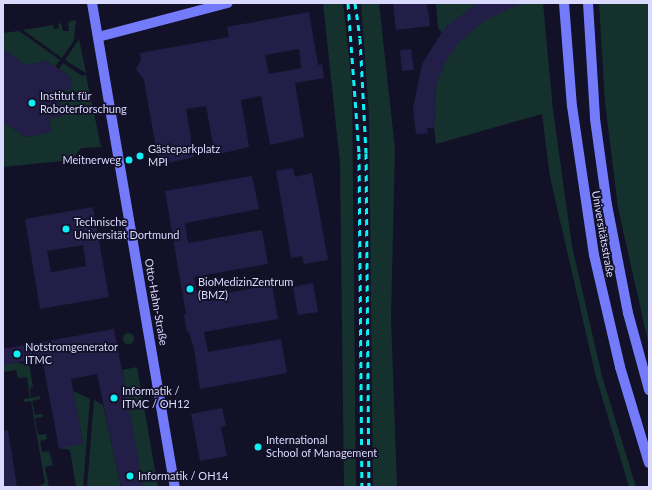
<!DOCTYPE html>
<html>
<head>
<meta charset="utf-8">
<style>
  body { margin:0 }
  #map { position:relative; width:652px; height:490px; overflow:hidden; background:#131127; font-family:Lato,sans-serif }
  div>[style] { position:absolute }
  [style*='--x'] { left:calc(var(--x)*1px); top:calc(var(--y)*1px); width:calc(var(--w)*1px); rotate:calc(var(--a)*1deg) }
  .green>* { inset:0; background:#14312e }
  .round { border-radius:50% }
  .building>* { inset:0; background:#231e48 }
  .secondary>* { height:10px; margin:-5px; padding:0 5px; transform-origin:5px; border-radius:5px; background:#747bfa }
  .rail>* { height:3px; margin-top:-1.5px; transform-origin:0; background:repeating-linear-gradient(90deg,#0df1f6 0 6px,transparent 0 11px) }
  .dots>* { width:11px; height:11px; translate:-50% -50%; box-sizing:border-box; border:2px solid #131127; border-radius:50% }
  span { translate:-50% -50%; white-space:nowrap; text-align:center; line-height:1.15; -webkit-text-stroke:3.5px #131127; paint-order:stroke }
  .poi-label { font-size:11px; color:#dad9fe }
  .left { translate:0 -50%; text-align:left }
  .right { translate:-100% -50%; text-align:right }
  .street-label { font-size:11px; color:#dad9fe }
  .frame { position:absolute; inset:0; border:4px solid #dad9fe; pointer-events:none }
</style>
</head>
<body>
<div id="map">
  <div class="green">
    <i style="clip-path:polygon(323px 3px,343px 3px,352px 84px,356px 487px,344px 487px,340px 163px)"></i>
    <i style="clip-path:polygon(361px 3px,379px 3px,395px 149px,391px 317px,397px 487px,373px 487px,369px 115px)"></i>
    <i style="clip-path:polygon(436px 3px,543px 3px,553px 110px,572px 246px,602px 376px,636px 487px,629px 487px,596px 377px,550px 177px,542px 114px,436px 144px,434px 128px,436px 85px,450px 40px,438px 28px)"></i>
    <i style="clip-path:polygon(599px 3px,649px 3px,649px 346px,618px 208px,605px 102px)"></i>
    <i style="clip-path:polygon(76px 20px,74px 40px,62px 58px,23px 30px,53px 25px,54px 29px,59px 28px,58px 24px,61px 23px,63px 31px,69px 31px,68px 22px)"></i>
    <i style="clip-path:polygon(19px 31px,60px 60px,55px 67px,46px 61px,26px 65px,3px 49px,3px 33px)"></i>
    <i style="clip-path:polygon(79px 39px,86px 73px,65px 60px)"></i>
    <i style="clip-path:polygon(63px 63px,82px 76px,86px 75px,101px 147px,81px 148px,72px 160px,3px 167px,3px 122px,26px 137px,51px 132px,49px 118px,62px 116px,58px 90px,72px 88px,70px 76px,59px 69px)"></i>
    <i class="round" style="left:122.5px;top:332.5px;width:11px;height:11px"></i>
    <i style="clip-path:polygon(19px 362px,20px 364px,29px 363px,33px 387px,30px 388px,31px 398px,40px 396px,40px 399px,32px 401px,35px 415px,43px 414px,43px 417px,35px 418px,38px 435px,46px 434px,47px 439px,40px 441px,42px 452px,49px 451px,53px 465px,45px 467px,49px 487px,37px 487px,45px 483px,31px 401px,24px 402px,23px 399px,30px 398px,27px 377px,18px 378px,16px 370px,3px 372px,3px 365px)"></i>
    <i style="clip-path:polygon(137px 367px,158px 487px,143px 487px,122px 370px)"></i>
    <i style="clip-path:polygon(73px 391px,90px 399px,83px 487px,76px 487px,70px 450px,59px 448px,83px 443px)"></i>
    <i style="clip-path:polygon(94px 400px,103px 405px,121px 487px,87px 487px)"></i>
  </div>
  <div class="building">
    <i style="clip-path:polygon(393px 3px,427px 3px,430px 26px,396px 30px)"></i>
    <i style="clip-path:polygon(478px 3px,522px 3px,485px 20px,458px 43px,445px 63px,436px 85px,434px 128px,427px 128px,428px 133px,416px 134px,413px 109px,422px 64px,446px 26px)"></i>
    <i style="clip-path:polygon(evenodd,309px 12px,318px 65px,322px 64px,324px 78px,295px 83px,304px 137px,270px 145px,261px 96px,241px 100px,249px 147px,215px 155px,206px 106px,186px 109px,194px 157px,159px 165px,144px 80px,136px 69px,141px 59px,140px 53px,229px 37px,227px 27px,309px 12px,299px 49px,301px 68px,269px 74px,265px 55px,299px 49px)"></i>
    <i style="clip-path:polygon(3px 49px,26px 65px,46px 61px,70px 76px,72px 89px,58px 90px,62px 116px,49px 118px,51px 132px,26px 137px,3px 122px)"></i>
    <i style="clip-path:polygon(411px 49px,414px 70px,402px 71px,400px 50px)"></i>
    <i style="clip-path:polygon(293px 168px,295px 177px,312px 173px,328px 260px,304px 264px,302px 256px,291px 258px,276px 171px)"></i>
    <i style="clip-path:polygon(252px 176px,259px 209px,185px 223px,188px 243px,262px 230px,268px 264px,194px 277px,198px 298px,272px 285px,278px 319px,204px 332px,208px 352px,281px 339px,287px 373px,200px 389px,194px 349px,189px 332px,187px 332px,184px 315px,186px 314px,165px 191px)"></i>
    <i style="clip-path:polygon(evenodd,93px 207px,109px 297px,40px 309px,25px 219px,93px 207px,83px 245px,86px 266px,51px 272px,47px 251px,83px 245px)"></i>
    <i style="clip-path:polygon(313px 283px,318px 312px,298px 315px,293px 287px)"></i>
    <i style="clip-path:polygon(114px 329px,139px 461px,143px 487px,121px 487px,97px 374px,71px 379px,83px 444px,59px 448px,42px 358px,3px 365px,3px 349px)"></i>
    <i style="clip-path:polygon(222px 408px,226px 426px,221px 427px,227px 456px,200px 461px,191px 414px)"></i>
    <i style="clip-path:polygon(8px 430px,17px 487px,3px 487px,3px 431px)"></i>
  </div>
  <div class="secondary">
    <i style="--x:92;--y:3;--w:491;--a:80.3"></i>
    <i style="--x:564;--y:3;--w:103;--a:85.6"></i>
    <i style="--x:572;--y:106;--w:151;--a:81.6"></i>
    <i style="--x:594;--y:255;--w:115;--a:76.9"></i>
    <i style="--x:620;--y:367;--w:100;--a:73.2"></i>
    <i style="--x:588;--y:3;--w:116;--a:86.5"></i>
    <i style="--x:595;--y:119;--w:87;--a:82.1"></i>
    <i style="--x:607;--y:205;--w:110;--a:79"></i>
    <i style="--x:628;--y:313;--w:80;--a:74.7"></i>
    <i style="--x:98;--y:37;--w:134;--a:-14.7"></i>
  </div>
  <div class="rail">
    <i style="--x:348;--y:3;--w:150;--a:85.8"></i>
    <i style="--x:359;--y:153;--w:334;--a:89.5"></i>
    <i style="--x:355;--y:3;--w:35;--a:82"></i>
    <i style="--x:360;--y:38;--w:115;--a:87"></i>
    <i style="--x:366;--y:153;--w:334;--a:89.5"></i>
  </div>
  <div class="dots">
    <i style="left:32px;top:103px;background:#0df1f6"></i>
    <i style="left:140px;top:156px;background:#0df1f6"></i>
    <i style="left:129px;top:160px;background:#0df1f6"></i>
    <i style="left:66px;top:229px;background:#0df1f6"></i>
    <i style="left:190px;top:289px;background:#0df1f6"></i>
    <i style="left:17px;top:354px;background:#0df1f6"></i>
    <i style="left:114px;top:398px;background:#0df1f6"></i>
    <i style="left:258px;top:447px;background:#0df1f6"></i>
    <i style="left:130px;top:476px;background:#0df1f6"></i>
  </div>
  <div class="poi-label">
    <span class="left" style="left:40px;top:103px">Institut für<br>Roboterforschung</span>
    <span class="left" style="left:148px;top:156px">Gästeparkplatz<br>MPI</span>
    <span class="right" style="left:121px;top:160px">Meitnerweg</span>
    <span class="left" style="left:74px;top:229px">Technische<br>Universität Dortmund</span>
    <span class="left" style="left:198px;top:289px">BioMedizinZentrum<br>(BMZ)</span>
    <span class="left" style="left:25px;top:354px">Notstromgenerator<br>ITMC</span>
    <span class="left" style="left:122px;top:398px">Informatik /<br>ITMC / OH12</span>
    <span class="left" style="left:266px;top:447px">International<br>School of Management</span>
    <span class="left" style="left:138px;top:476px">Informatik / OH14</span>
  </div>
  <div class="street-label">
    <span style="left:603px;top:234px;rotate:80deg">Universitätsstraße</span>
    <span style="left:156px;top:302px;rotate:80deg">Otto-Hahn-Straße</span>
  </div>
  <div class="frame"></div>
</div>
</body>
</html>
